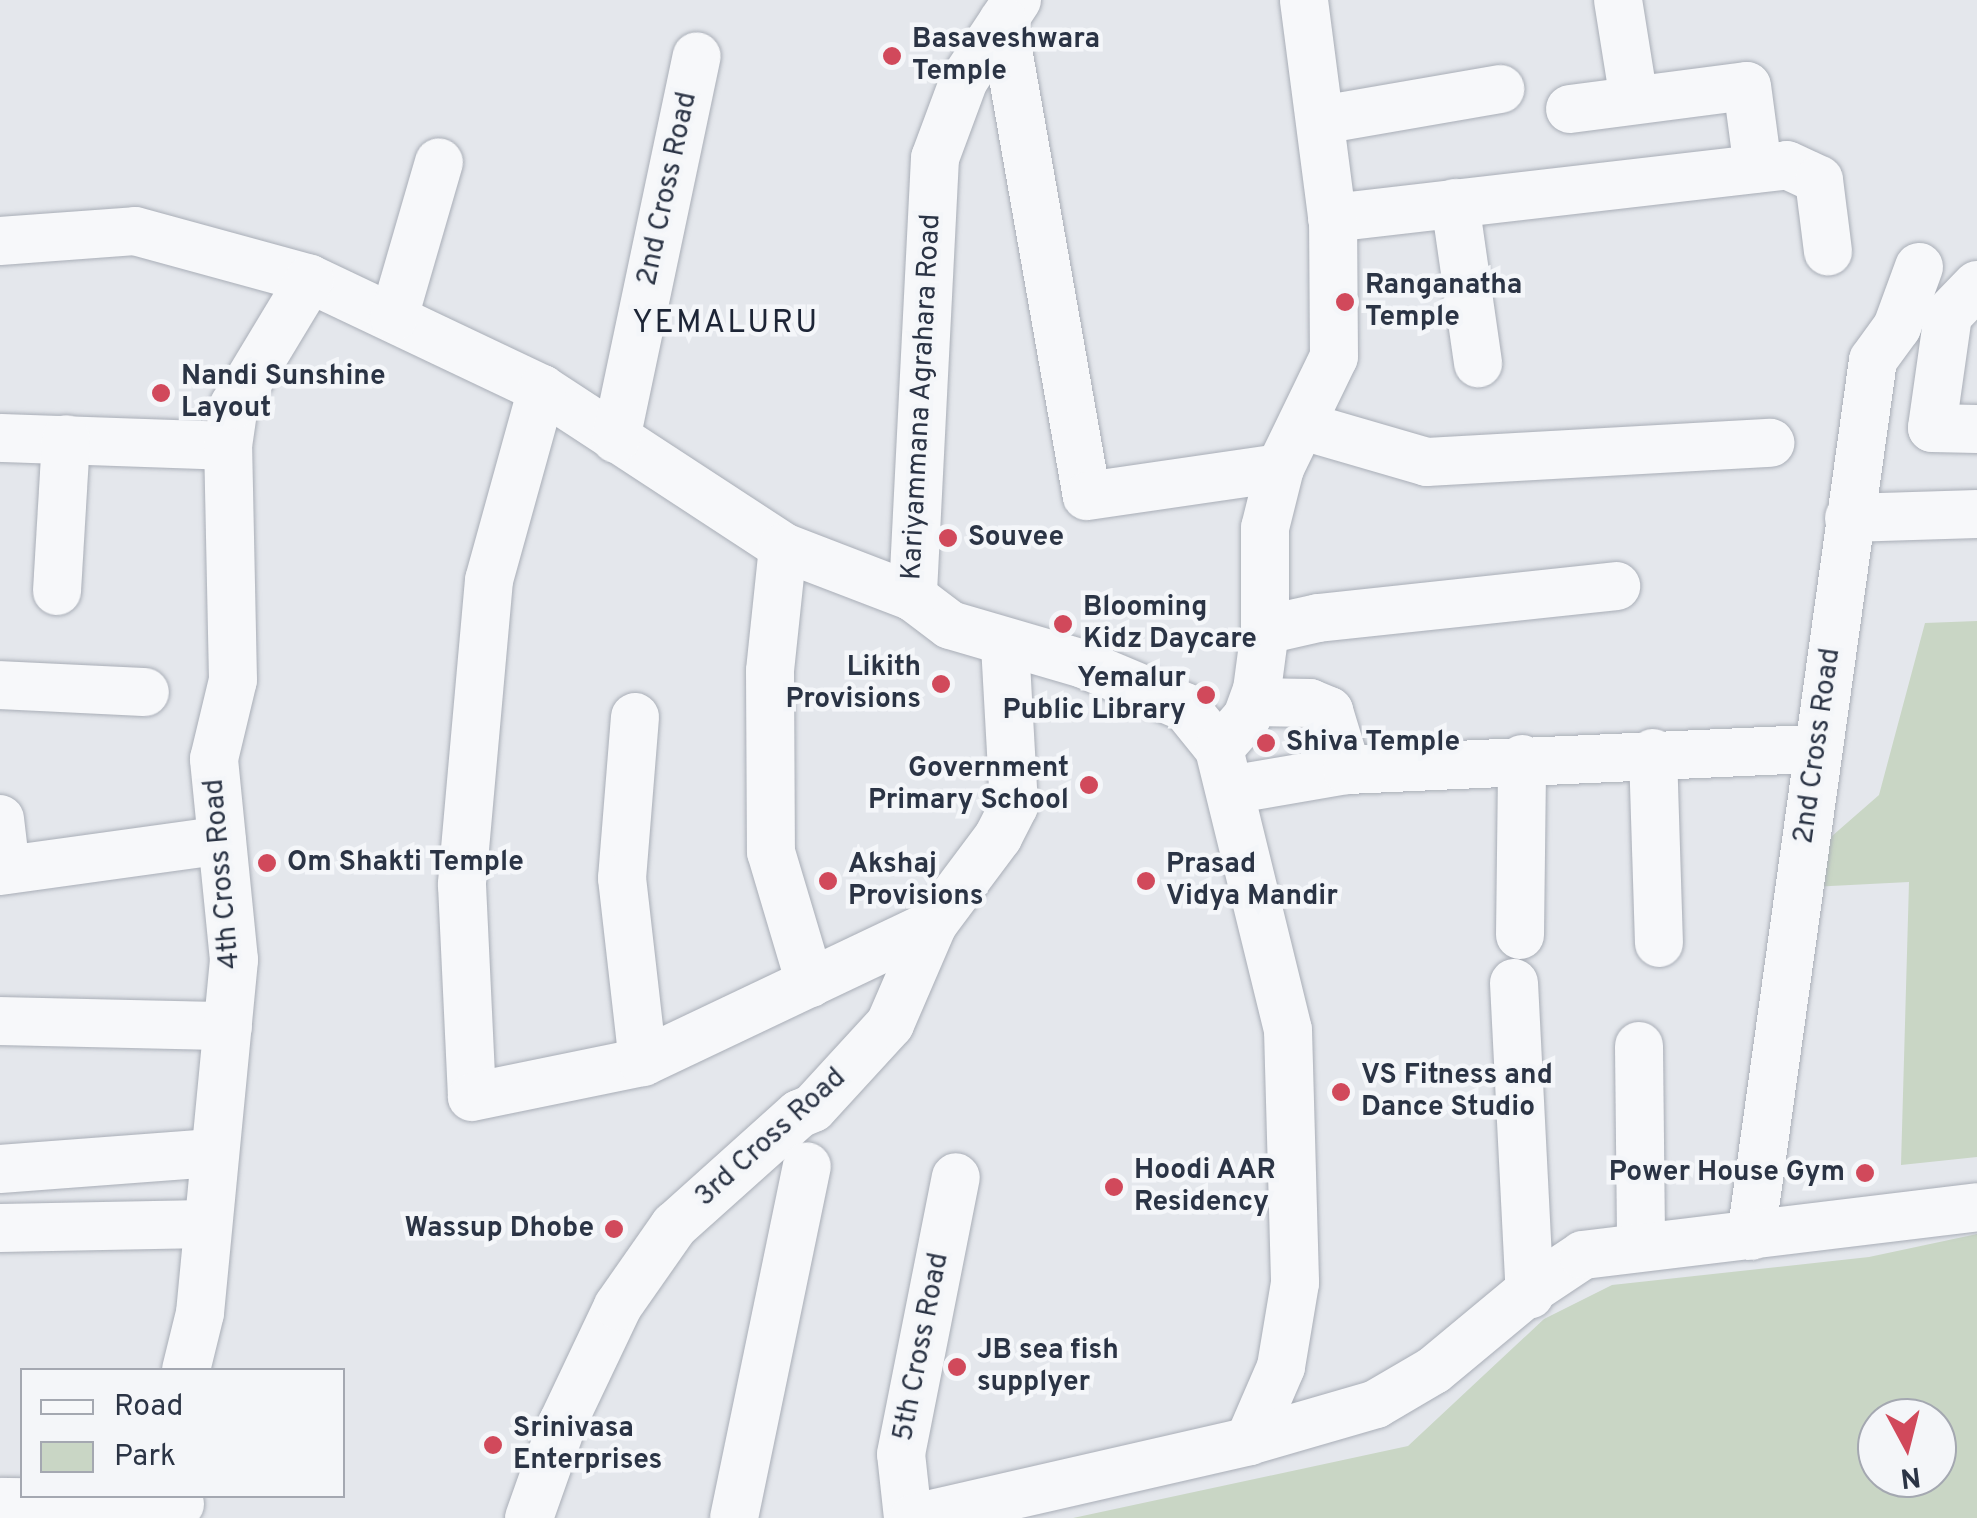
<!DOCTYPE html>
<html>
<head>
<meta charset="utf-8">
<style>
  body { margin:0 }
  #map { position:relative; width:1977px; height:1518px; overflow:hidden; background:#e4e7ec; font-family:Overpass,sans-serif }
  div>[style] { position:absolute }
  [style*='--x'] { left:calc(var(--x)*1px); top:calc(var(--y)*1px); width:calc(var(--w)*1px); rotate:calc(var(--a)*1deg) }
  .green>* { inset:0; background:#c9d6c5 }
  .roads { filter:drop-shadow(0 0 2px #a9aeb7) drop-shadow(0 0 2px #a9aeb7) }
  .minor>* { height:48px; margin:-24px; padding:0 24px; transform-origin:24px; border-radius:24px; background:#f7f8fa }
  .dots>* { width:28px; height:28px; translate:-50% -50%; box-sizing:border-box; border:5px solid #f4f6f9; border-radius:50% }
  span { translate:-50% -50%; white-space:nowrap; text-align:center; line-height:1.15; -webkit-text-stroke:9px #f4f6f9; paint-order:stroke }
  .poi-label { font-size:28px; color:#2b3445; font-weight:700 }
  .left { translate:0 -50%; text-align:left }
  .right { translate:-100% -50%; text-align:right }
  .street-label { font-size:28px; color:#2b3445 }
  .quarter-label { font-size:32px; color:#1d2536; letter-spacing:2.5px }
  .legend { position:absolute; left:20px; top:1368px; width:325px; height:130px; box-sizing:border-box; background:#f4f6f9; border:2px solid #a4a8b1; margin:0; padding:12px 18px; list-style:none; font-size:30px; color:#2b3445 }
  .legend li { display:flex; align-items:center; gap:20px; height:50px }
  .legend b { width:50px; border:2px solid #a4a8b1 }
  .north { position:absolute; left:1857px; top:1398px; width:100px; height:100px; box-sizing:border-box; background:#f4f6f9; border:2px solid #a4a8b1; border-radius:50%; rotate:173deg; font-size:28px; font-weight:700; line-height:40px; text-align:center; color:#2b3445 }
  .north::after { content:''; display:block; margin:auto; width:35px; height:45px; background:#d1495b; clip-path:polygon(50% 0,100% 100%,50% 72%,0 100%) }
</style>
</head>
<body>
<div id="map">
  <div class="green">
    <i style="clip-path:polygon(1977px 621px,1977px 1157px,1901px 1165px,1909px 882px,1811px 887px,1816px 850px,1879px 795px,1925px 623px)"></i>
    <i style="clip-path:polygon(evenodd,1977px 1234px,1977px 1518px,1073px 1518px,1408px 1446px,1544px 1319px,1612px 1285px,1869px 1257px,1977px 1234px,1877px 1418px,1937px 1418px,1937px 1478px,1877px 1478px,1877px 1418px)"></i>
  </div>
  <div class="roads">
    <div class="minor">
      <i style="--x:1017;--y:0;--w:96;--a:123.5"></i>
      <i style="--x:964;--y:80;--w:83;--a:110.4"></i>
      <i style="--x:935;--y:158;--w:440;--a:92.9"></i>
      <i style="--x:913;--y:597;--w:46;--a:37.1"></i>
      <i style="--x:950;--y:625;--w:139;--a:16.3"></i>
      <i style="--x:1083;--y:664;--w:111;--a:22.9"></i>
      <i style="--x:1185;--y:707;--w:54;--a:51"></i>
      <i style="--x:1219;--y:749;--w:289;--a:76.2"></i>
      <i style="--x:1288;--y:1030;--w:253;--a:88.4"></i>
      <i style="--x:1295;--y:1283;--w:85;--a:99.5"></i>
      <i style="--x:1281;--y:1367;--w:81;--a:113.4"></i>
      <i style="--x:1618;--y:0;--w:101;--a:80.9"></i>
      <i style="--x:1003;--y:21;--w:482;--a:80"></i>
      <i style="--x:1087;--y:496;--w:195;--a:-8.3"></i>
      <i style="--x:1570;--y:109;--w:178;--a:-7.4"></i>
      <i style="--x:1747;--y:86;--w:83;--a:82.4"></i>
      <i style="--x:1321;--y:120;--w:182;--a:-9.8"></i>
      <i style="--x:1455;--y:203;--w:162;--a:81.8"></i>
      <i style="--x:1332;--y:218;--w:458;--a:-6.6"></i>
      <i style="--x:1787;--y:165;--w:35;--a:25"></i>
      <i style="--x:1819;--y:180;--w:72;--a:82.8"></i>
      <i style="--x:0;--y:241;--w:135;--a:-4.2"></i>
      <i style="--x:135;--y:231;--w:181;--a:15.3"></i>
      <i style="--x:310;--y:279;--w:257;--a:25.4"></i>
      <i style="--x:542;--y:389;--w:288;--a:33.2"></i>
      <i style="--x:783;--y:547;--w:139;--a:21"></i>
      <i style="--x:1977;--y:285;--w:42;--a:134"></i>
      <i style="--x:1948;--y:315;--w:114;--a:98.1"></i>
      <i style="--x:1932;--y:428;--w:45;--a:1.3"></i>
      <i style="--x:394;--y:317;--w:161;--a:-73.8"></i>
      <i style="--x:542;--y:389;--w:198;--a:105.5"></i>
      <i style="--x:489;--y:580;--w:306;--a:95.1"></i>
      <i style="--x:462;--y:885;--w:212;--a:87.3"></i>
      <i style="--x:472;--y:1097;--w:175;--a:-11.6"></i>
      <i style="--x:643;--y:1062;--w:321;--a:-25.4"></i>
      <i style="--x:1303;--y:426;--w:129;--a:16.2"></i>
      <i style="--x:1427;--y:462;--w:344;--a:-3.2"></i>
      <i style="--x:0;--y:438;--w:228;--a:2"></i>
      <i style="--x:616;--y:439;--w:391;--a:-78.1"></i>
      <i style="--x:1849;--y:518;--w:128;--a:-1.8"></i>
      <i style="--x:783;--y:547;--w:125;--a:96"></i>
      <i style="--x:770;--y:671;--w:181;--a:89.7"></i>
      <i style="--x:771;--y:852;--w:137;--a:73.4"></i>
      <i style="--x:57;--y:591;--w:152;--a:-86.6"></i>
      <i style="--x:1265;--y:630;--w:54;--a:-12.8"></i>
      <i style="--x:1318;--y:618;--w:300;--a:-6.1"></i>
      <i style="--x:0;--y:685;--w:145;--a:2.8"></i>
      <i style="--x:1253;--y:702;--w:57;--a:1"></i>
      <i style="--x:1310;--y:703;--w:21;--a:23"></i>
      <i style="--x:1329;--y:711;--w:62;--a:73"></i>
      <i style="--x:635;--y:717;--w:162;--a:94.6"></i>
      <i style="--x:622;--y:878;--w:185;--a:83.5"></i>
      <i style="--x:1219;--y:749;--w:43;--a:-48.8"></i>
      <i style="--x:1247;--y:717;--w:29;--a:-70"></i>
      <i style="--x:1257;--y:690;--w:61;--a:-82.4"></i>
      <i style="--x:1265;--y:630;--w:102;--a:-90"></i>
      <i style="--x:1265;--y:528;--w:62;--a:-76"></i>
      <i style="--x:1280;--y:468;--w:123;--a:-64.1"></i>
      <i style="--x:1334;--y:357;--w:133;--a:-90.4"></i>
      <i style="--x:1333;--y:224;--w:226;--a:-97.4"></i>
      <i style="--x:1653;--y:753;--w:190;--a:88.2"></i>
      <i style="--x:1230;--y:790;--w:119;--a:-9.7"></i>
      <i style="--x:1347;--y:770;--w:470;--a:-2.6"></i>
      <i style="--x:0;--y:819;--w:51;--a:83.3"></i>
      <i style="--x:0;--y:871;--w:224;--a:-7.9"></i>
      <i style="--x:1520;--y:935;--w:176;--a:-89.3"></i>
      <i style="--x:1514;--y:983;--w:312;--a:87.1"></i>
      <i style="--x:0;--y:1021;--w:228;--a:1.3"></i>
      <i style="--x:1639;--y:1046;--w:199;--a:89.4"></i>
      <i style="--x:0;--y:1169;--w:213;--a:-4.3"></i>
      <i style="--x:0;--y:1228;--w:206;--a:-1.1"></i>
      <i style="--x:1751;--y:1236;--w:884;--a:-82.07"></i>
      <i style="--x:1873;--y:360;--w:41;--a:-54"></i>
      <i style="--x:1897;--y:327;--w:64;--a:-69.9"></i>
      <i style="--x:186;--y:1370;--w:59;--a:-76.2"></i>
      <i style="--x:200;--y:1313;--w:355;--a:-84.5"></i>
      <i style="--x:234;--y:960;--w:202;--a:-95.7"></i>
      <i style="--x:214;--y:759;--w:81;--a:-76.5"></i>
      <i style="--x:233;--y:680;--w:234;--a:-91.2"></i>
      <i style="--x:228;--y:446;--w:41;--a:-81.7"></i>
      <i style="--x:234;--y:405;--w:147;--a:-58.9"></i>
      <i style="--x:0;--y:1502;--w:180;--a:0.6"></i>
      <i style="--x:529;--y:1518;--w:102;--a:-70.5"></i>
      <i style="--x:563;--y:1422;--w:128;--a:-64.6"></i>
      <i style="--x:618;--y:1306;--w:98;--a:-55"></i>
      <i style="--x:674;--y:1226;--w:168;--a:-41.9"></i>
      <i style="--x:799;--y:1114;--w:15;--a:-23"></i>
      <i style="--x:813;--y:1108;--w:114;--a:-47.5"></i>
      <i style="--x:890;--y:1024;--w:109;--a:-66.7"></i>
      <i style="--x:933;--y:924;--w:109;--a:-53.2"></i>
      <i style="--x:998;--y:837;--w:35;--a:-63"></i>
      <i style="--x:1014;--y:806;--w:161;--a:-93.2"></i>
      <i style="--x:734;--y:1518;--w:359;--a:-78.3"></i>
      <i style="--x:908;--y:1518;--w:64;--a:-96.2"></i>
      <i style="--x:901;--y:1454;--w:282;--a:-78.8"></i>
      <i style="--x:914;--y:1518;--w:344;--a:-12.9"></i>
      <i style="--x:1249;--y:1441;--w:132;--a:-16.2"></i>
      <i style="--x:1376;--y:1404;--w:67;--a:-30.4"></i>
      <i style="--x:1434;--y:1370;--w:124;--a:-39.7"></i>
      <i style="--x:1529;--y:1291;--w:65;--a:-33.7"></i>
      <i style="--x:1583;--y:1255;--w:397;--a:-6.9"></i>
    </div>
  </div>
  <div class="dots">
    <i style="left:892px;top:56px;background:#d1495b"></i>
    <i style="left:1345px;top:302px;background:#d1495b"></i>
    <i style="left:161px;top:393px;background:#d1495b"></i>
    <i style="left:948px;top:538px;background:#d1495b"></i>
    <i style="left:1063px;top:624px;background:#d1495b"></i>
    <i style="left:941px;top:684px;background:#d1495b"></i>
    <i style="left:1206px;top:695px;background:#d1495b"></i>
    <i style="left:1266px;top:743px;background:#d1495b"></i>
    <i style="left:1089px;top:785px;background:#d1495b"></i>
    <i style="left:267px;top:863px;background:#d1495b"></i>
    <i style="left:828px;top:881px;background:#d1495b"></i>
    <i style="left:1146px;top:881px;background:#d1495b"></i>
    <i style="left:1341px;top:1092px;background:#d1495b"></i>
    <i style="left:1865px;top:1173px;background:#d1495b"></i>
    <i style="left:1114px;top:1187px;background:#d1495b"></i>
    <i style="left:614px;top:1229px;background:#d1495b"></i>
    <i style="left:957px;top:1367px;background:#d1495b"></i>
    <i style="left:493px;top:1445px;background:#d1495b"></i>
  </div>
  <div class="poi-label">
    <span class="left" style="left:912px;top:56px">Basaveshwara<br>Temple</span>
    <span class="left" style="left:1365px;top:302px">Ranganatha<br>Temple</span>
    <span class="left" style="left:181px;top:393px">Nandi Sunshine<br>Layout</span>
    <span class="left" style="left:968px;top:538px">Souvee</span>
    <span class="left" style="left:1083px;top:624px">Blooming<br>Kidz Daycare</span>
    <span class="right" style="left:921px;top:684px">Likith<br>Provisions</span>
    <span class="right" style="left:1186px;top:695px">Yemalur<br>Public Library</span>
    <span class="left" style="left:1286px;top:743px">Shiva Temple</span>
    <span class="right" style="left:1069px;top:785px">Government<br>Primary School</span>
    <span class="left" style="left:287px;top:863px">Om Shakti Temple</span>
    <span class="left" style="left:848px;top:881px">Akshaj<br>Provisions</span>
    <span class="left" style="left:1166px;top:881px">Prasad<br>Vidya Mandir</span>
    <span class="left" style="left:1361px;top:1092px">VS Fitness and<br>Dance Studio</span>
    <span class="left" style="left:1134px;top:1187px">Hoodi AAR<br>Residency</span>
    <span class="right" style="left:1845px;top:1173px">Power House Gym</span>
    <span class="right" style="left:594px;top:1229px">Wassup Dhobe</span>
    <span class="left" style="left:977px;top:1367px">JB sea fish<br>supplyer</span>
    <span class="left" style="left:513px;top:1445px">Srinivasa<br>Enterprises</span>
  </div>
  <div class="street-label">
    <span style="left:668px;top:189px;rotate:-78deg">2nd Cross Road</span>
    <span style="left:922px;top:397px;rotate:-87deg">Kariyammana Agrahara Road</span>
    <span style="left:1818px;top:746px;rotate:-82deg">2nd Cross Road</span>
    <span style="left:223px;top:874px;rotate:-95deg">4th Cross Road</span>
    <span style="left:771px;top:1138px;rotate:-42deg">3rd Cross Road</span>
    <span style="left:922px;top:1347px;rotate:-79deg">5th Cross Road</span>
  </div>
  <div class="quarter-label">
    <span style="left:726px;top:324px">YEMALURU</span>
  </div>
  <ul class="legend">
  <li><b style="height:12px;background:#f7f8fa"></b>Road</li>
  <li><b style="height:28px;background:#c9d6c5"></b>Park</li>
  </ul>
  <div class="north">N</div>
</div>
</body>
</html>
